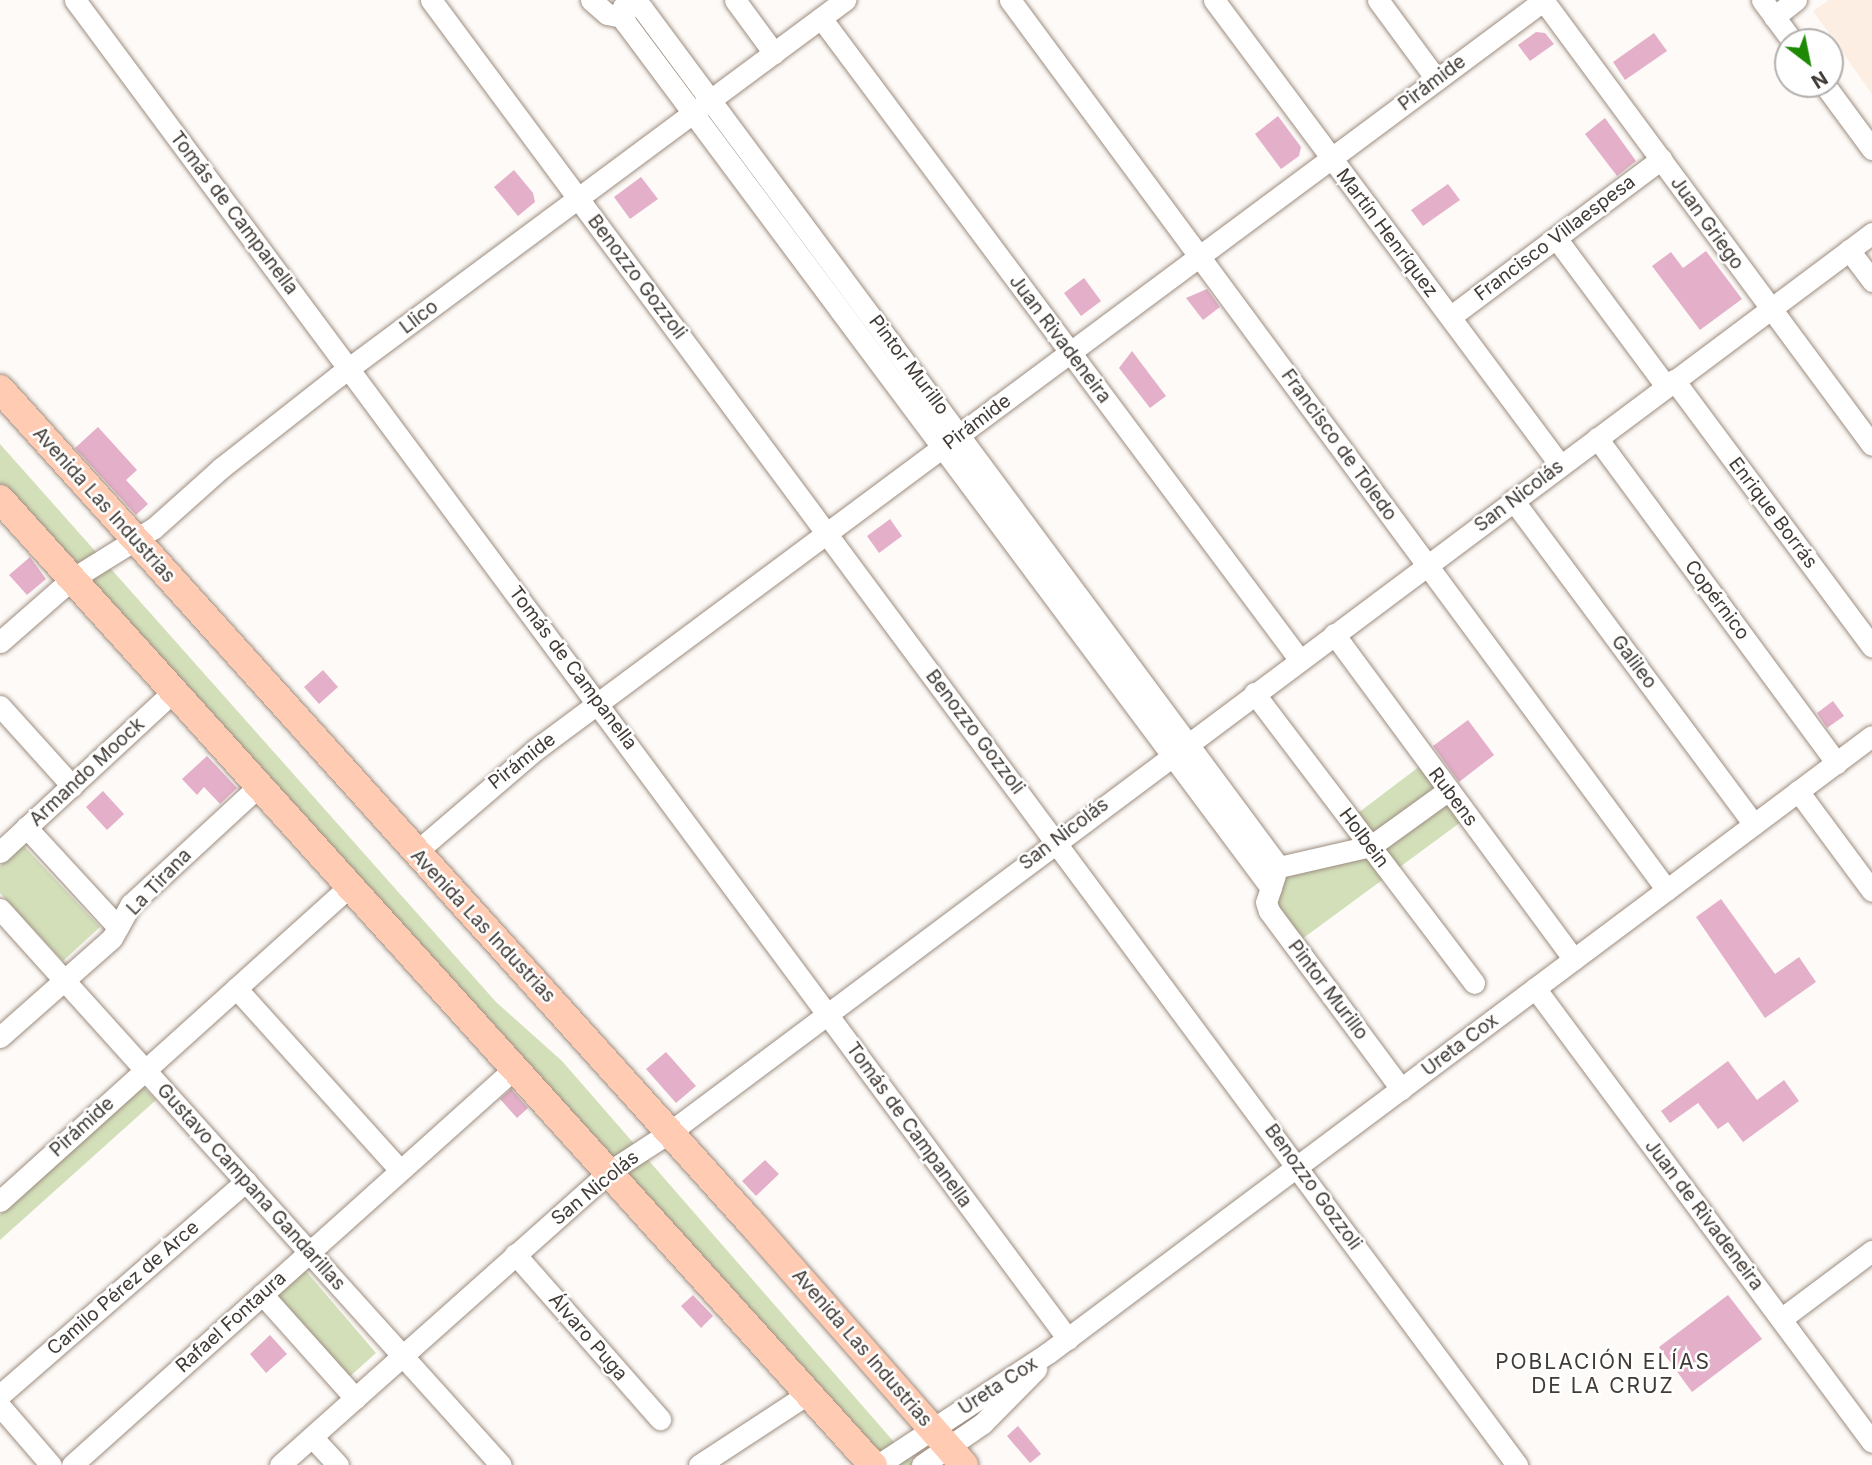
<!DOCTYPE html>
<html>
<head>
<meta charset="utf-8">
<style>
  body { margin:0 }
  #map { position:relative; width:1872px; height:1465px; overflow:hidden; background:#fdfaf7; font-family:Inter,sans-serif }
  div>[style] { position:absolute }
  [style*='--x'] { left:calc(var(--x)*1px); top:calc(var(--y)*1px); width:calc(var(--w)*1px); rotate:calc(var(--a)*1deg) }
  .built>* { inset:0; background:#fdeee3 }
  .green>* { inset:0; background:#d3dfb9 }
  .building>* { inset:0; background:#e4afc8 }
  .roads { filter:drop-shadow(0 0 2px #9d8d80) drop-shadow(0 0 2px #9d8d80) }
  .minor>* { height:21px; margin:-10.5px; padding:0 10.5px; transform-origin:10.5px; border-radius:10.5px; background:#fff }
  .major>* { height:28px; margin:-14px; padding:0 14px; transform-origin:14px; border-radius:14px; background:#ffccb3 }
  span { translate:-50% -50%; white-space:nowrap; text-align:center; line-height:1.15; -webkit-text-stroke:5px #fff; paint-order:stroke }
  .street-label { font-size:19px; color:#413a35 }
  .neighbourhood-label { font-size:21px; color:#413a35; letter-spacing:2px }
  .north { position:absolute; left:1774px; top:28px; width:70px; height:70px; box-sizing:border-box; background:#fff; border:2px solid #b3b0ae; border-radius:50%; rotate:148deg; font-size:19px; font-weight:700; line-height:28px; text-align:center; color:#413a35 }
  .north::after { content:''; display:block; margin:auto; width:24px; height:32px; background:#1d8905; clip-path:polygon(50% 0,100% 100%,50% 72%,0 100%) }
</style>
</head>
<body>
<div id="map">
  <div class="built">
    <i style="clip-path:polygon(1829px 0,1872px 0,1872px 94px,1813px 11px)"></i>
  </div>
  <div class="green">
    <i style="clip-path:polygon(0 444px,496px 1002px,562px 1061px,914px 1465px,881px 1465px,0 487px)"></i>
    <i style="clip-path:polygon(1424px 763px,1441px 786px,1370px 838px,1354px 816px)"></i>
    <i style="clip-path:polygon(1446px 794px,1465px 819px,1298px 942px,1271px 904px,1282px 868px,1369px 852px)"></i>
    <i style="clip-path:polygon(22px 844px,100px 927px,63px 961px,0 893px,0 866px)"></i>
    <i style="clip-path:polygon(143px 1087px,156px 1100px,0 1240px,0 1215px)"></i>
    <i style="clip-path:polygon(305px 1270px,376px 1353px,338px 1387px,265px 1305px)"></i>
  </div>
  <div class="building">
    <i style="clip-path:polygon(1536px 32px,1545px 33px,1554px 44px,1530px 61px,1518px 45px)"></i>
    <i style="clip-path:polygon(1654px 33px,1667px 51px,1625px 80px,1613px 62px)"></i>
    <i style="clip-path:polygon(1278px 116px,1301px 147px,1299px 156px,1281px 169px,1255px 134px)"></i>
    <i style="clip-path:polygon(1605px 118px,1636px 161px,1617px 176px,1585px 134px)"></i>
    <i style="clip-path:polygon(514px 170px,533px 193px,535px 202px,518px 216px,494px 187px)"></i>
    <i style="clip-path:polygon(641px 177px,658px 199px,630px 219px,614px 197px)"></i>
    <i style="clip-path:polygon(1448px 184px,1460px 200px,1423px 226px,1411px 210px)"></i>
    <i style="clip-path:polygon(1706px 251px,1742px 299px,1700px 330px,1652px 266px,1671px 252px,1683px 268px)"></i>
    <i style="clip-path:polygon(1084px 278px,1101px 301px,1081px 316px,1064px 293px)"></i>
    <i style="clip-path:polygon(1207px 289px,1220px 307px,1203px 320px,1186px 298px)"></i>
    <i style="clip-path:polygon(1132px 351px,1166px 396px,1150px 408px,1119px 368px)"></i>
    <i style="clip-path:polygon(98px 427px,137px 470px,126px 480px,148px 504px,136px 515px,75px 448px)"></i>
    <i style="clip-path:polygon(890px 519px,902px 536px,879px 553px,867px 536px)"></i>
    <i style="clip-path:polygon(30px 557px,46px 579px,27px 595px,9px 575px)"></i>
    <i style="clip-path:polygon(323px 670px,338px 687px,319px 704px,304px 687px)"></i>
    <i style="clip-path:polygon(1833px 701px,1844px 716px,1827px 728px,1817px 713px)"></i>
    <i style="clip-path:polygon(1468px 720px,1494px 755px,1459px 782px,1433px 746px)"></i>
    <i style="clip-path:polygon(207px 756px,237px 788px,220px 804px,204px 787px,197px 795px,182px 779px)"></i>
    <i style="clip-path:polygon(103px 791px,124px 814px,107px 830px,86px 807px)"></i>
    <i style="clip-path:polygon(1721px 899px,1775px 974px,1799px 957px,1816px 982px,1765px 1018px,1696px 917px)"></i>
    <i style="clip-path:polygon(666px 1052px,696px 1086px,676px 1103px,646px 1069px)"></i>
    <i style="clip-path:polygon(1728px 1061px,1757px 1100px,1784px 1080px,1799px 1101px,1743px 1142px,1728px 1122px,1718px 1129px,1698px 1103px,1670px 1123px,1661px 1111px)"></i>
    <i style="clip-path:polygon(511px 1089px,528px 1108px,517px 1118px,500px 1099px)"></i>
    <i style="clip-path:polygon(765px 1160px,779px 1174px,756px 1196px,742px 1181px)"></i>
    <i style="clip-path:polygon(693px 1295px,713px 1316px,701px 1328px,681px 1306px)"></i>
    <i style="clip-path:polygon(1728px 1295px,1762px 1339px,1692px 1392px,1659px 1347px)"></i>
    <i style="clip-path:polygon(270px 1335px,287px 1354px,266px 1373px,250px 1354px)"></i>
    <i style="clip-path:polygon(1018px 1426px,1041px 1454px,1030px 1463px,1007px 1436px)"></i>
  </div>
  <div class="roads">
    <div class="minor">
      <i style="--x:75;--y:0;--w:1667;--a:53.44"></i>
      <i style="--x:431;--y:0;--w:1824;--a:53.45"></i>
      <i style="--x:591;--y:0;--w:21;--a:41"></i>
      <i style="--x:607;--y:14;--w:15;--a:11"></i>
      <i style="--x:735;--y:0;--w:66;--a:53.7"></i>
      <i style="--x:1010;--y:0;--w:1106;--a:53.57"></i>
      <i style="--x:1214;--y:0;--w:580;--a:53.35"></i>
      <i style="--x:1378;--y:0;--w:99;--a:53.6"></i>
      <i style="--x:1543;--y:0;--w:553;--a:53.52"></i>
      <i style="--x:1762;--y:0;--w:52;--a:53.6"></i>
      <i style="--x:1774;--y:17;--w:28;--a:-38"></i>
      <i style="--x:821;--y:18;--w:800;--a:53.29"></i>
      <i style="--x:1824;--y:84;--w:81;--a:53.6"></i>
      <i style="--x:1556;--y:238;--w:184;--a:53.4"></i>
      <i style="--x:1849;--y:250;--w:39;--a:53"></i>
      <i style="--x:1450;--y:317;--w:264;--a:-36.8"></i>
      <i style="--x:1674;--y:380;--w:332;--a:53.4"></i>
      <i style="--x:1597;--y:438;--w:404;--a:53.6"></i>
      <i style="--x:1513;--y:500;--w:404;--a:53.4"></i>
      <i style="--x:1334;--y:634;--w:404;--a:53.6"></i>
      <i style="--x:0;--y:642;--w:96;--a:-41.2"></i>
      <i style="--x:72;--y:579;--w:97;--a:-31.9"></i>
      <i style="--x:154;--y:528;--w:90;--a:-41.8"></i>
      <i style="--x:221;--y:468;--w:147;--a:-38.1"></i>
      <i style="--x:337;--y:377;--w:633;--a:-36.58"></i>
      <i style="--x:1254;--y:693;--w:364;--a:52.8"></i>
      <i style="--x:0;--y:706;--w:108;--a:48"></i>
      <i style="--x:1798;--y:791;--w:124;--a:53.5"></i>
      <i style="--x:26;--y:827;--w:136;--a:47.4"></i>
      <i style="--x:0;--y:852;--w:237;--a:-42.8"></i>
      <i style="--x:416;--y:852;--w:157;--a:-40.6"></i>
      <i style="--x:535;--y:750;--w:1257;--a:-36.62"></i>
      <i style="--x:1279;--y:867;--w:94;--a:-12.9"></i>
      <i style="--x:1371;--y:846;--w:94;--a:-35.9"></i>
      <i style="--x:1275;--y:875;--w:28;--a:108"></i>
      <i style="--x:1266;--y:902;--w:9;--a:72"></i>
      <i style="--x:1269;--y:911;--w:222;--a:53.4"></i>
      <i style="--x:1271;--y:888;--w:1080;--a:-126.72"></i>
      <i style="--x:625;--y:22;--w:15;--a:-98"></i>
      <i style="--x:623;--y:7;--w:13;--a:-18"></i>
      <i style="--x:635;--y:3;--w:9;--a:36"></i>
      <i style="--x:642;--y:8;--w:1069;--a:53.44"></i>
      <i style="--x:0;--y:909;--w:748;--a:47.98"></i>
      <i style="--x:236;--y:988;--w:245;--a:48"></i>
      <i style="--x:1535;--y:988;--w:565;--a:53.41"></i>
      <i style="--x:0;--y:1037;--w:149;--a:-41.5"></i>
      <i style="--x:112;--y:938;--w:39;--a:-61"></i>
      <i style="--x:131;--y:904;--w:176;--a:-42.7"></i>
      <i style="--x:0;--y:1201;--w:472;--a:-42"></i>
      <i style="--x:515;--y:1254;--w:220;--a:48.7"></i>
      <i style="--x:262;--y:1294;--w:140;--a:48.2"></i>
      <i style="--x:1781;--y:1319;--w:114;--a:-36.8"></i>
      <i style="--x:0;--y:1395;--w:326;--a:-41"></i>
      <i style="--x:0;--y:1406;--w:78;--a:49.2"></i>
      <i style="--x:312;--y:1437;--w:38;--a:47"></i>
      <i style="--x:72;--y:1465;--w:595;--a:-41.87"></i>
      <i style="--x:280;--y:1465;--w:442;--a:-41.7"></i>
      <i style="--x:610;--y:1171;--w:72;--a:-33"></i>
      <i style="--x:670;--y:1132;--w:1501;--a:-36.79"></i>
      <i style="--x:699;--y:1465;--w:131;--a:-33.2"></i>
      <i style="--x:878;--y:1465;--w:204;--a:-33.4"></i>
      <i style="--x:1048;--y:1353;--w:1029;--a:-36.83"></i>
      <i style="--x:922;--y:1465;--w:74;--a:-34.5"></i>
      <i style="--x:983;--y:1423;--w:76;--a:-45.5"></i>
    </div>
    <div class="major">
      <i style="--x:0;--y:389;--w:1127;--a:47.99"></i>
      <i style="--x:754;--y:1226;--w:318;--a:48.7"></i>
      <i style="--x:0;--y:499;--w:1302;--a:47.9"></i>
    </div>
  </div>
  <div class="street-label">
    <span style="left:1432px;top:83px;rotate:-37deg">Pirámide</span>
    <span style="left:234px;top:213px;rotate:53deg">Tomás de Campanella</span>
    <span style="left:1707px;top:223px;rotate:54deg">Juan Griego</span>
    <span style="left:1387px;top:233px;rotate:53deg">Martín Henríquez</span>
    <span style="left:1555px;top:238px;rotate:-37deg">Francisco Villaespesa</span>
    <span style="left:637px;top:277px;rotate:53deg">Benozzo Gozzoli</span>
    <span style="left:419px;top:317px;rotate:-37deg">Llico</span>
    <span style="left:1060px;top:339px;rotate:53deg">Juan Rivadeneira</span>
    <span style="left:909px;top:365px;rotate:53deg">Pintor Murillo</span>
    <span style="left:977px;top:422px;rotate:-37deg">Pirámide</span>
    <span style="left:1339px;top:445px;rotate:54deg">Francisco de Toledo</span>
    <span style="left:1519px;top:496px;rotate:-37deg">San Nicolás</span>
    <span style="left:104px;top:505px;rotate:48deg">Avenida Las Industrias</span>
    <span style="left:1773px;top:513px;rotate:53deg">Enrique Borrás</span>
    <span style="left:1717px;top:600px;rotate:53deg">Copérnico</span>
    <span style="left:1634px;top:662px;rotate:53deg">Galileo</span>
    <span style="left:573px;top:668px;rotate:53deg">Tomás de Campanella</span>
    <span style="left:975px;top:732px;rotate:53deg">Benozzo Gozzoli</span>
    <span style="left:522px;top:761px;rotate:-38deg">Pirámide</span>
    <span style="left:87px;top:772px;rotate:-43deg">Armando Moock</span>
    <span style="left:1453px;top:797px;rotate:53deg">Rubens</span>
    <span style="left:1064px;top:834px;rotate:-37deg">San Nicolás</span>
    <span style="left:1364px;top:838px;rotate:53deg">Holbein</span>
    <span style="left:159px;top:882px;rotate:-46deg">La Tirana</span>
    <span style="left:483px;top:926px;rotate:47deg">Avenida Las Industrias</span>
    <span style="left:1328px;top:990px;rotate:53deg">Pintor Murillo</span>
    <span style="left:1460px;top:1045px;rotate:-37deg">Ureta Cox</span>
    <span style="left:909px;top:1125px;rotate:54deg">Tomás de Campanella</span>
    <span style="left:82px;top:1127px;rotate:-42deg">Pirámide</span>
    <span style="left:251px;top:1187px;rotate:48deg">Gustavo Campana Gandarillas</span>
    <span style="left:1313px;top:1187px;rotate:54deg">Benozzo Gozzoli</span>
    <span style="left:595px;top:1188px;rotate:-39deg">San Nicolás</span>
    <span style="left:1704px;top:1215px;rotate:53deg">Juan de Rivadeneira</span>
    <span style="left:123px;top:1288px;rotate:-41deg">Camilo Pérez de Arce</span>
    <span style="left:231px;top:1322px;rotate:-42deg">Rafael Fontaura</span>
    <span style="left:588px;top:1337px;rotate:49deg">Álvaro Puga</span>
    <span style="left:862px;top:1348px;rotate:49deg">Avenida Las Industrias</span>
    <span style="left:998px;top:1386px;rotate:-33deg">Ureta Cox</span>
  </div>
  <div class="neighbourhood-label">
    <span style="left:1603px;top:1374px">POBLACIÓN ELÍAS<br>DE LA CRUZ</span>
  </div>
  <div class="north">N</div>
</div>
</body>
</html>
